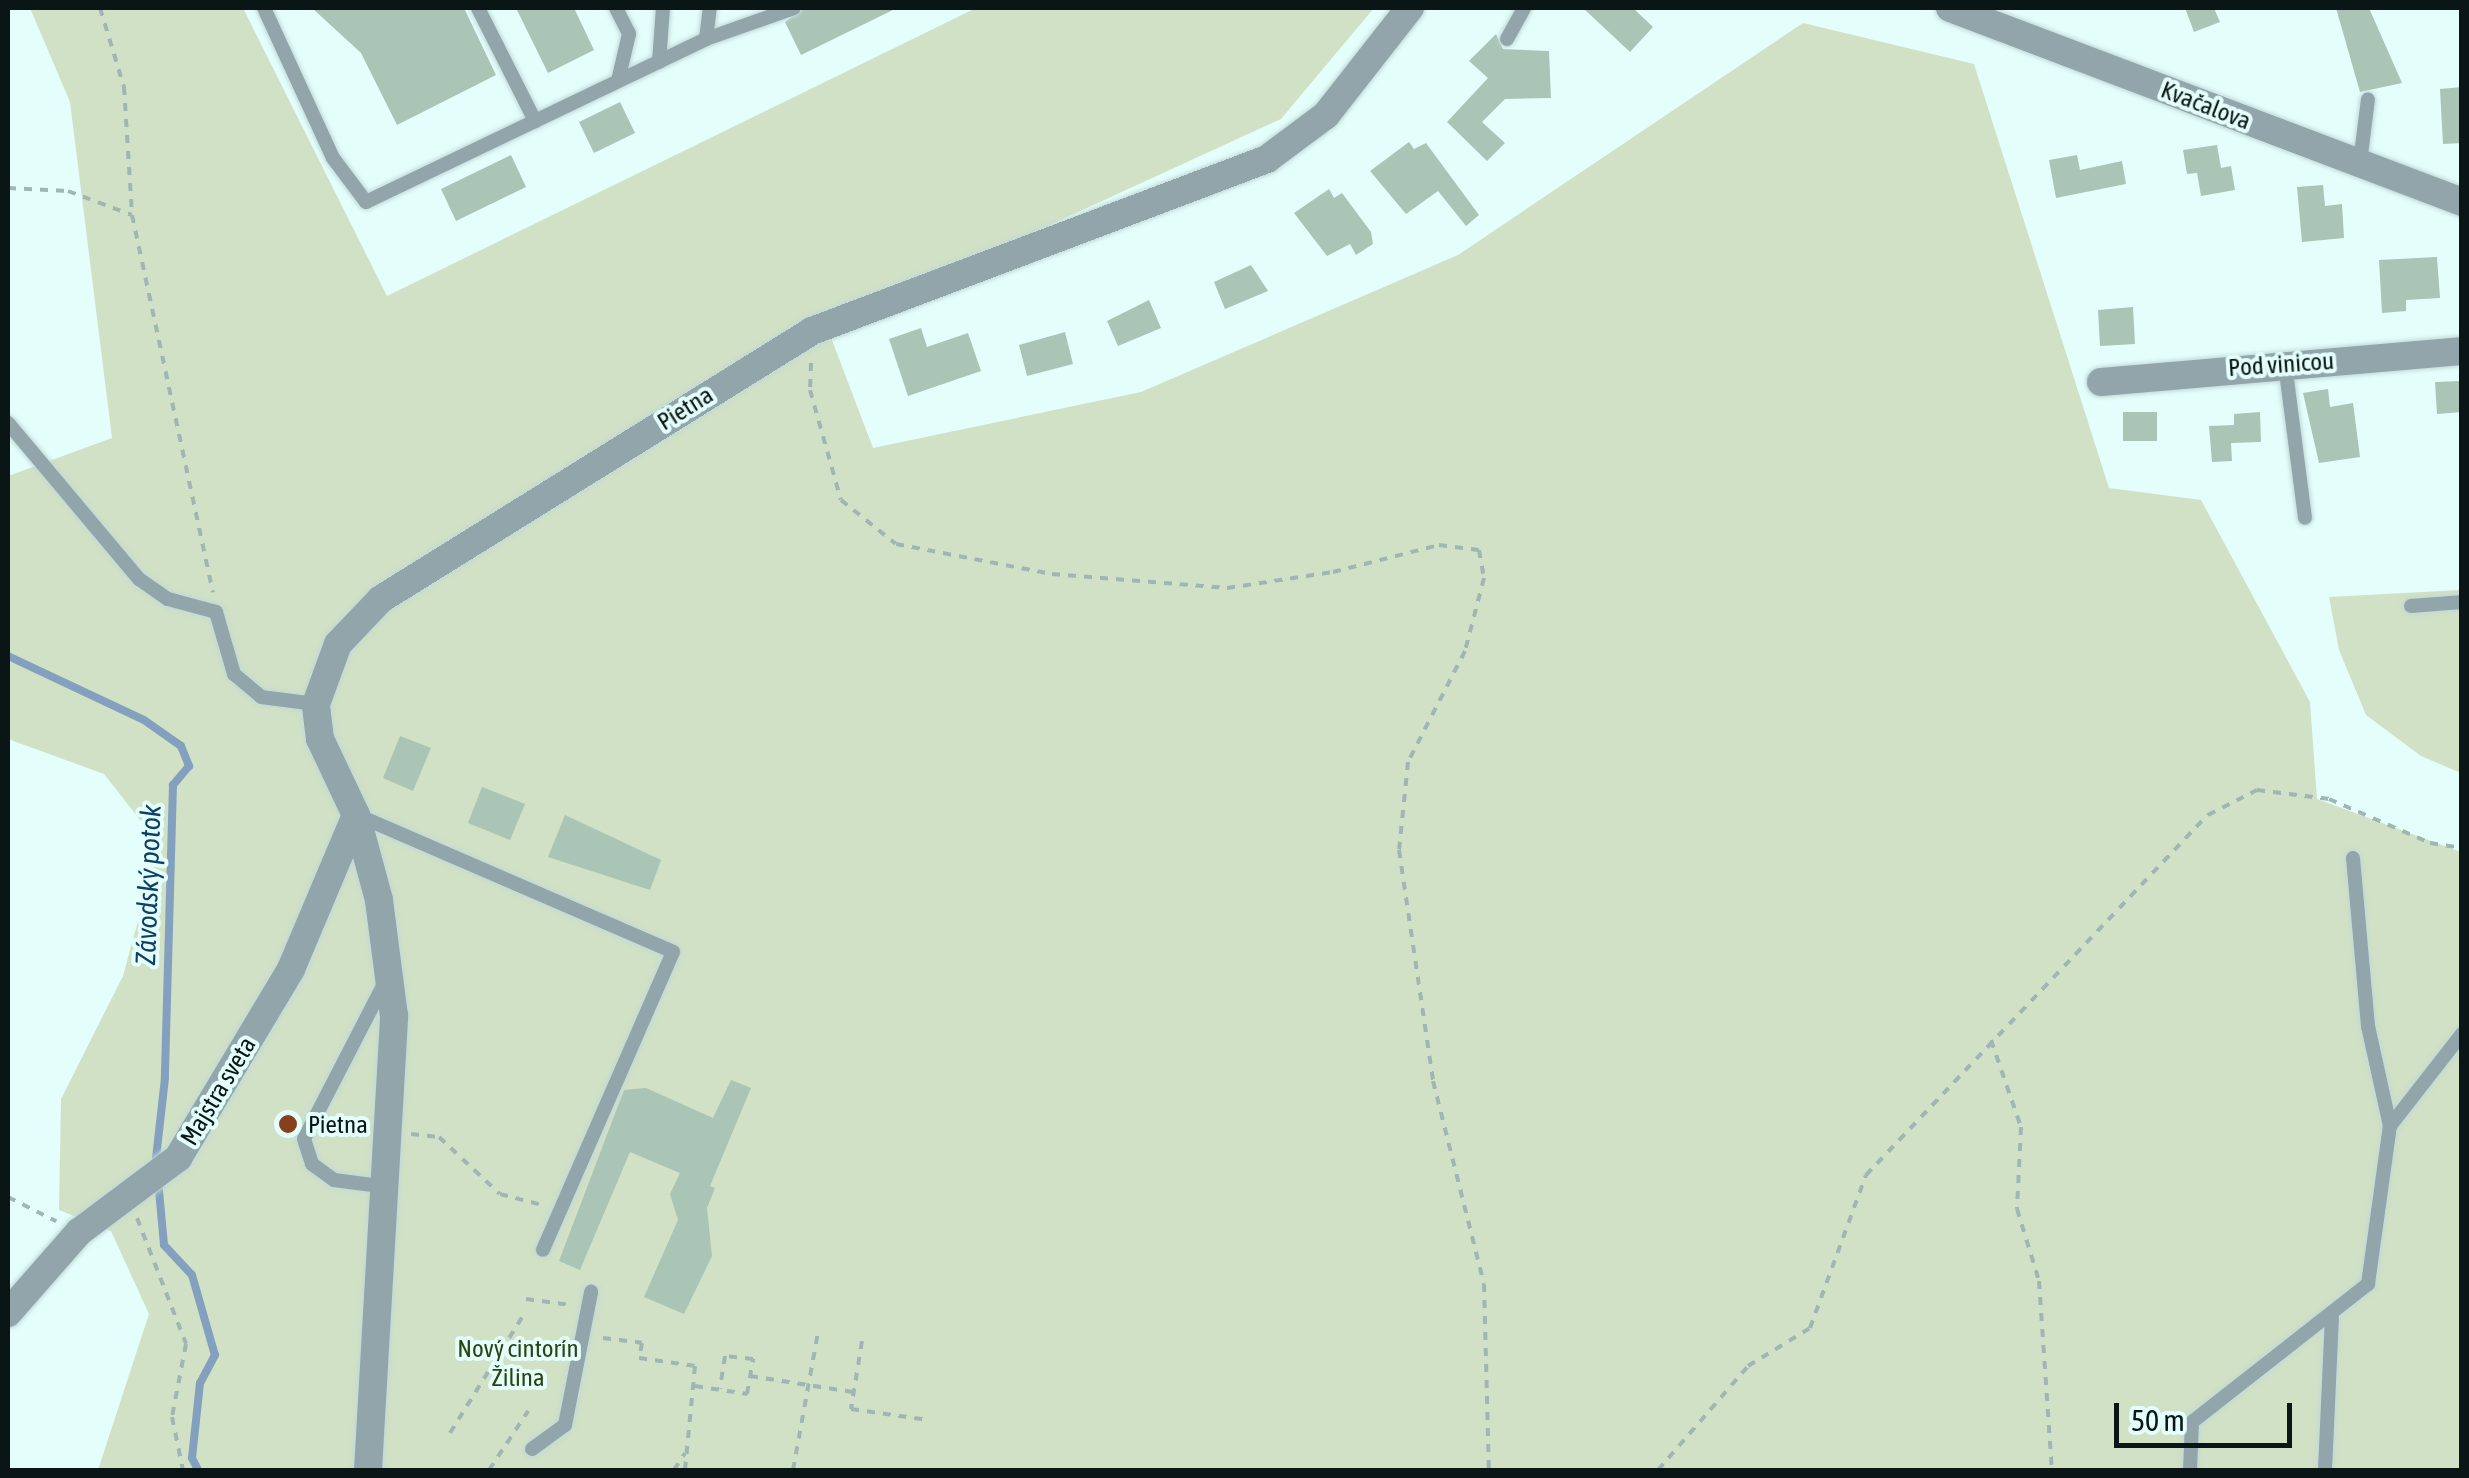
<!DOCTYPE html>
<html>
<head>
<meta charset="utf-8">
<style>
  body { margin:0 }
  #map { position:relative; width:2469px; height:1478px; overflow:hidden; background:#e4fefc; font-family:"Asap Condensed",sans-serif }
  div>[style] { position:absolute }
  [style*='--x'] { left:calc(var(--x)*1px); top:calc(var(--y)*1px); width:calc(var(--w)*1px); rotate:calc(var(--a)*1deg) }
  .green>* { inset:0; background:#d1e1c5 }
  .stream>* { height:8px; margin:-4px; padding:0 4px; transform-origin:4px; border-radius:4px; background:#83a1be }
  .building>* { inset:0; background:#aac4b5 }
  .path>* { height:4px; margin-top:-2px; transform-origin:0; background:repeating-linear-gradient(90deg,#a0b6b4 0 8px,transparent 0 16px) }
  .roads { filter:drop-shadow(0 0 2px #c1d9d7) drop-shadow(0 0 2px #c1d9d7) }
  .service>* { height:14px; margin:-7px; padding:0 7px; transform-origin:7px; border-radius:7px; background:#91a5ab }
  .minor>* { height:28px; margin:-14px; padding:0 14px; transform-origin:14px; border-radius:14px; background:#91a5ab }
  .dots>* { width:28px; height:28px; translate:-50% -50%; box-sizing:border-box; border:5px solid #e4fefc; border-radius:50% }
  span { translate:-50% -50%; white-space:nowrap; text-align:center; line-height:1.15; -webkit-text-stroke:8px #e4fefc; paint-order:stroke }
  .street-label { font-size:25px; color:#0a1615 }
  .poi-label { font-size:25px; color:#0a1615 }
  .left { translate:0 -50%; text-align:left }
  .park-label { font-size:25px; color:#2a4410 }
  .water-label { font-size:28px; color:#0e4066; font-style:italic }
  .frame { position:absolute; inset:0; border:10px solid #0a1615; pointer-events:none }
  .scale { position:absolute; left:2114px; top:1403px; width:178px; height:45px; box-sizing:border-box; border:5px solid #0a1615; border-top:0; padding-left:12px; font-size:30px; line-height:35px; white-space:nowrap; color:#0a1615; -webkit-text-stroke:8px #e4fefc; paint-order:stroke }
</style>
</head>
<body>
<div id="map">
  <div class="green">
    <i style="clip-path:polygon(30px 8px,243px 8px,387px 296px,976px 8px,1374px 8px,1281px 119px,827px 327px,873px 448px,1141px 392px,1458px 255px,1803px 23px,1974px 64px,2109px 488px,2201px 500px,2310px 702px,2317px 799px,2461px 852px,2461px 1470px,98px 1470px,149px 1314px,111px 1231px,59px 1210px,61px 1099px,123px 976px,159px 844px,104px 774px,8px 739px,8px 476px,112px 438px,70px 102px)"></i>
    <i style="clip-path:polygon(2461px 590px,2461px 773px,2421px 756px,2366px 715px,2339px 650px,2329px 597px)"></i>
  </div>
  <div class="stream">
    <i style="--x:8;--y:656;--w:150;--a:25.2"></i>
    <i style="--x:144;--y:720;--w:45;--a:35.1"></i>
    <i style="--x:181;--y:746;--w:22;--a:68"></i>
    <i style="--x:189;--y:766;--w:25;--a:130"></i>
    <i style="--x:173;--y:785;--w:293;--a:91.6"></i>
    <i style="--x:165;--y:1078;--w:90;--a:96.4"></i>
    <i style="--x:158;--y:1180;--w:65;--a:84.7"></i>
    <i style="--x:164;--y:1245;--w:41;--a:47"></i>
    <i style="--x:192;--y:1275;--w:83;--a:74"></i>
    <i style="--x:215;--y:1355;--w:32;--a:118"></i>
    <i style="--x:200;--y:1383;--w:75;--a:96.1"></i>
    <i style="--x:192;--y:1458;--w:13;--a:63"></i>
  </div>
  <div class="building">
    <i style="clip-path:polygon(312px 8px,464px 8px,496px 75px,397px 125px,361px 53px)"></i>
    <i style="clip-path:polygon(516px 8px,574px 8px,594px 50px,548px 73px)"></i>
    <i style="clip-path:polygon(804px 8px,897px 8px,801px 55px,785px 22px)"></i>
    <i style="clip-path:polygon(1583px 8px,1633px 8px,1653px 27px,1630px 52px)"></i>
    <i style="clip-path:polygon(2185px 8px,2214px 8px,2220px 22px,2194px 32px)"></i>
    <i style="clip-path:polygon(2336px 8px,2369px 8px,2402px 83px,2360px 92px)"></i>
    <i style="clip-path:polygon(1496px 34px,1503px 49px,1549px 51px,1551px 98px,1505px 99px,1482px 122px,1505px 143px,1487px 161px,1447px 122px,1488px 78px,1469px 61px)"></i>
    <i style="clip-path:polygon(2462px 87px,2462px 143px,2443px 144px,2440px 89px)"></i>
    <i style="clip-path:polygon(620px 102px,635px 133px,594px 153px,579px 122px)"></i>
    <i style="clip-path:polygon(1409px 142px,1414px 149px,1426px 143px,1479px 215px,1466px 226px,1438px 191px,1406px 214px,1370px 171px)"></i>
    <i style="clip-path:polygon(2217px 145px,2221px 168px,2231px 166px,2235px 190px,2201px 196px,2197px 173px,2187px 174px,2183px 150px)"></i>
    <i style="clip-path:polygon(511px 155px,526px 187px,456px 221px,441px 189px)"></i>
    <i style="clip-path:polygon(2077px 155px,2080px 170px,2122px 161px,2126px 184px,2056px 198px,2049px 160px)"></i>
    <i style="clip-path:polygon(2323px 185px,2325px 206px,2342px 204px,2344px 238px,2302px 242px,2297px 187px)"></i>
    <i style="clip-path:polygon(1329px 189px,1334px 198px,1342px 193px,1371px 232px,1373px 244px,1356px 255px,1350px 244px,1327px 256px,1294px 213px)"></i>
    <i style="clip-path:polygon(2437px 257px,2440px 298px,2406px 300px,2406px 311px,2382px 313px,2379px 260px)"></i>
    <i style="clip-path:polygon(1251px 265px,1268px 291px,1225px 309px,1214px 282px)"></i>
    <i style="clip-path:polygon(1149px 300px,1161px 328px,1118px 346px,1107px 321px)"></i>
    <i style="clip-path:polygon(2133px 307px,2135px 344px,2100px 346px,2098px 310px)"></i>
    <i style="clip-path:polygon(921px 328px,927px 347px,968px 333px,981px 371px,908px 396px,889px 339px)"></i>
    <i style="clip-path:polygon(1065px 332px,1073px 364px,1027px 376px,1019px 345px)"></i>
    <i style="clip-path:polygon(2462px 381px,2462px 412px,2437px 414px,2435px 382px)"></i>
    <i style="clip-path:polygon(2328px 389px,2330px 407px,2353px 403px,2360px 457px,2319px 463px,2303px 393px)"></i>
    <i style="clip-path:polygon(2123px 412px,2157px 412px,2157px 441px,2123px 441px)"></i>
    <i style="clip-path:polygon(2260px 412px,2261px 442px,2231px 443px,2232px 461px,2212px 462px,2209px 426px,2234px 425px,2234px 414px)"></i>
    <i style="clip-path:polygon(400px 736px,431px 748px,413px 791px,383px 778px)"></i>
    <i style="clip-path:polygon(482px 787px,525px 804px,510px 840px,468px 823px)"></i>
    <i style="clip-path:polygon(565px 815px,661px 860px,650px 890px,548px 857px)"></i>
    <i style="clip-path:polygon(731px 1080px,751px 1088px,710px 1186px,715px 1188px,707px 1208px,712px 1256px,684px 1314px,644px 1297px,678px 1220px,670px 1194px,680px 1173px,630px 1152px,580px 1270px,559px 1261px,624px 1090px,646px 1088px,713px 1118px)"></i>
  </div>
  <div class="path">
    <i style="--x:100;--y:8;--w:83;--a:73.1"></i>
    <i style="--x:124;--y:87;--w:127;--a:86.4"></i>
    <i style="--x:8;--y:188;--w:60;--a:2.9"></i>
    <i style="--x:68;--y:191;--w:68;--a:20.6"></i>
    <i style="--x:132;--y:215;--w:386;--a:77.9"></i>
    <i style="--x:811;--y:363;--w:27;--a:92"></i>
    <i style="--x:810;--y:390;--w:114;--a:74.3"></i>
    <i style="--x:841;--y:500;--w:70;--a:38.7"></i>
    <i style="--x:896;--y:544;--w:159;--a:10.9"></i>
    <i style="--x:1052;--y:574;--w:176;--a:4.6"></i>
    <i style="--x:1227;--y:588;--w:107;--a:-8.6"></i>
    <i style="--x:1333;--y:572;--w:109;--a:-14.3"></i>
    <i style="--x:1439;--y:545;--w:40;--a:7.1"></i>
    <i style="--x:1479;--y:550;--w:28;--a:80"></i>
    <i style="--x:1484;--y:578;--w:75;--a:104.6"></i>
    <i style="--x:1465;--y:651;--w:125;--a:117.2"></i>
    <i style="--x:1408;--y:762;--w:88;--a:95.8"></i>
    <i style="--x:1399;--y:850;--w:233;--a:81.6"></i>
    <i style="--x:1433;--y:1081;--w:209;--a:75.9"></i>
    <i style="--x:1484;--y:1284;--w:186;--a:88.5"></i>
    <i style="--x:1991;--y:1040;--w:92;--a:71"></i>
    <i style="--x:2021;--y:1127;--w:82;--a:92.8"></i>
    <i style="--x:2017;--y:1209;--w:75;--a:73"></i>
    <i style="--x:2039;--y:1281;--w:189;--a:86.1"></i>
    <i style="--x:411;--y:1134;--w:28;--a:6"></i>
    <i style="--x:439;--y:1137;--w:83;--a:43.1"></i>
    <i style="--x:500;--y:1194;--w:43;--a:14.7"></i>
    <i style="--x:8;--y:1197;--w:54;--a:26.6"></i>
    <i style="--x:137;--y:1218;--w:135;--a:68.7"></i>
    <i style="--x:186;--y:1344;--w:74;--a:100.9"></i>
    <i style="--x:172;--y:1417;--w:54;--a:78.3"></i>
    <i style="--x:526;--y:1299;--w:45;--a:7.6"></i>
    <i style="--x:603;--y:1338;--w:39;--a:7"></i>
    <i style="--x:642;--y:1343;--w:15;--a:101"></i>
    <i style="--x:639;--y:1358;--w:57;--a:8.1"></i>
    <i style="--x:695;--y:1366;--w:104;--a:95.5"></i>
    <i style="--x:862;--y:1341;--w:69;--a:99.2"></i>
    <i style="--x:851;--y:1409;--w:78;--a:8.1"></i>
    <i style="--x:750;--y:1376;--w:104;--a:8.8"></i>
    <i style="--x:695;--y:1386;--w:53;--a:8.7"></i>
    <i style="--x:747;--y:1394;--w:36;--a:-80"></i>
    <i style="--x:753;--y:1359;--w:28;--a:-174"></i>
    <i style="--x:725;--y:1356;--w:33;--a:99"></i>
    <i style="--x:450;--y:1433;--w:140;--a:-58.1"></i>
    <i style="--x:489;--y:1470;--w:71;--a:-56.5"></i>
    <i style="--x:674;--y:1470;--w:20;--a:-57"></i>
    <i style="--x:793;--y:1470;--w:140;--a:-79.7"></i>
    <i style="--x:1658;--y:1470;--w:138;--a:-49.1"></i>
    <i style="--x:1748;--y:1366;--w:73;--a:-31.5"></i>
    <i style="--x:1810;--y:1328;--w:163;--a:-69.9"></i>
    <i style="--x:1866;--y:1175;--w:497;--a:-46.5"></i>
    <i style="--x:2208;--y:815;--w:55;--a:-27"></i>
    <i style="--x:2257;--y:790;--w:73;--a:7.1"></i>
    <i style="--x:2329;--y:799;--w:110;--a:23.5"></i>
    <i style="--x:2430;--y:843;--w:32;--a:9"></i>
  </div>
  <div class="roads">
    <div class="service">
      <i style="--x:264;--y:8;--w:165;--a:65.3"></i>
      <i style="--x:333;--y:158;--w:55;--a:53.1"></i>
      <i style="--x:366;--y:202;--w:377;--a:-25.6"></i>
      <i style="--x:706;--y:39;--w:93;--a:-19.4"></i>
      <i style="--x:478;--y:8;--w:127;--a:63.2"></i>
      <i style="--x:616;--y:8;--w:29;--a:63"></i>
      <i style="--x:629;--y:34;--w:48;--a:103.2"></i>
      <i style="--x:706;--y:39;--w:31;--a:-83"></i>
      <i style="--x:1507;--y:39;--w:35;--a:-61"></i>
      <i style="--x:659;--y:62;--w:54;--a:-85.8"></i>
      <i style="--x:2360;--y:163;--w:64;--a:-82.9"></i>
      <i style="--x:2285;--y:364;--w:155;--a:82.6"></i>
      <i style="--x:8;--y:423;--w:204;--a:50"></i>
      <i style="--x:139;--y:579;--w:35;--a:35"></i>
      <i style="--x:168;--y:599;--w:50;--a:15.2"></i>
      <i style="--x:216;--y:612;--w:65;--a:73.8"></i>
      <i style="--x:234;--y:674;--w:35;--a:40"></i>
      <i style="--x:261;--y:697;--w:55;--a:7.3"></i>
      <i style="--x:2411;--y:606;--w:51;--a:-4.5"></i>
      <i style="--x:357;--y:815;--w:344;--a:23.4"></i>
      <i style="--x:673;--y:952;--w:325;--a:113.6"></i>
      <i style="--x:2353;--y:858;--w:169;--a:84.9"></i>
      <i style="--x:2368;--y:1026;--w:102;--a:77.6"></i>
      <i style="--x:384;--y:984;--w:174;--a:117.3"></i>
      <i style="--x:304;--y:1139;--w:26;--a:72"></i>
      <i style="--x:312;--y:1164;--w:27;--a:36"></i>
      <i style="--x:334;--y:1180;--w:54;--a:7.4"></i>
      <i style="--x:532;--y:1449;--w:41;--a:-36"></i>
      <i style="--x:565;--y:1425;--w:136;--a:-78.9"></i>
      <i style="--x:2190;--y:1470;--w:48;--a:-87.6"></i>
      <i style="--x:2192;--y:1422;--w:224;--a:-38.1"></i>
      <i style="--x:2368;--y:1284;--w:160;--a:-82.1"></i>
      <i style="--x:2390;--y:1126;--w:117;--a:-52"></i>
      <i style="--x:2325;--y:1470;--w:152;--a:-87.4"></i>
    </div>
    <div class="minor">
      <i style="--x:1950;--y:8;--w:548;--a:20.75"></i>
      <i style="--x:2101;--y:382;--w:362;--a:-4.9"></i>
      <i style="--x:8;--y:1313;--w:108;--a:-48.8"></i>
      <i style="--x:79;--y:1232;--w:124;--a:-36.8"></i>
      <i style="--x:178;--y:1158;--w:220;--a:-59.1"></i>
      <i style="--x:291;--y:969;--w:167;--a:-67.1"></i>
      <i style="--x:368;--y:1470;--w:455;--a:-86.7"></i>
      <i style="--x:394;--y:1016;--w:117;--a:-97.4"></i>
      <i style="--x:379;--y:900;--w:88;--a:-105.1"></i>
      <i style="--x:356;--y:815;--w:84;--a:-115.3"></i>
      <i style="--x:320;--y:739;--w:35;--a:-97"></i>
      <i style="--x:316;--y:704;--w:64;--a:-69.9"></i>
      <i style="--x:338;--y:644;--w:62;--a:-46.3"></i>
      <i style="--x:381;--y:599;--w:508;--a:-31.87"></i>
      <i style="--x:812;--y:331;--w:486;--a:-20.7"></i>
      <i style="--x:1267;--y:159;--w:74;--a:-36.7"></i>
      <i style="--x:1326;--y:115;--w:136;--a:-51.9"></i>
    </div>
  </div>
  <div class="dots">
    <i style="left:288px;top:1124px;background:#86401b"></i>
  </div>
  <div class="street-label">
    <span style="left:2206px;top:105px;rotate:21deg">Kvačalova</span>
    <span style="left:2281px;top:364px;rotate:-4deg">Pod vinicou</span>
    <span style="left:685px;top:408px;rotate:-32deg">Pietna</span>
    <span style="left:218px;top:1091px;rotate:-59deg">Majstra sveta</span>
  </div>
  <div class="poi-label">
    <span class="left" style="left:308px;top:1124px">Pietna</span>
  </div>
  <div class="park-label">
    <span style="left:518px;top:1363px">Nový cintorín<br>Žilina</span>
  </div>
  <div class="water-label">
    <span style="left:148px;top:885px;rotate:-88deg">Závodský potok</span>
  </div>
  <div class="frame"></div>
  <div class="scale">50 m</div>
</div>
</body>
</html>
